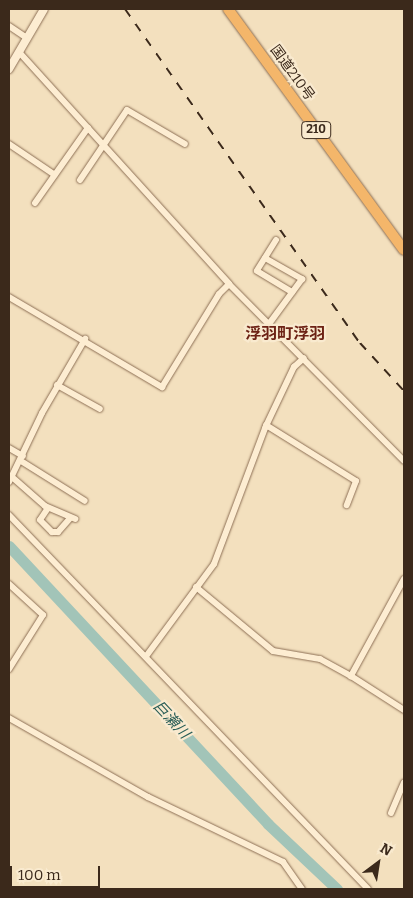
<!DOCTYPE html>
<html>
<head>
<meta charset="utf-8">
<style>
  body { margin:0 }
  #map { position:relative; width:413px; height:898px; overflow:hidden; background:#f3e0be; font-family:Bitter,"Noto Sans JP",serif }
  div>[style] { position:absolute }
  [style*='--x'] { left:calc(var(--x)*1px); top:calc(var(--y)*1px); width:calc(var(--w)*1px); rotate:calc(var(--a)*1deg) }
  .river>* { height:11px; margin:-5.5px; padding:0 5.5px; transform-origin:5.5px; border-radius:5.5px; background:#a2c4b8 }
  .roads { filter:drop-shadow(0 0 1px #8d6f55) drop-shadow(0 0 1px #8d6f55) }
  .minor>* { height:6px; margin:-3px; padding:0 3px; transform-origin:3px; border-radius:3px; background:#fdedd2 }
  .tertiary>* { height:8px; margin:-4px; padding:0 4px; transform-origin:4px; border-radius:4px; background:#fdedd2 }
  .trunk>* { height:10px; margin:-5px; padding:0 5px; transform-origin:5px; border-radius:5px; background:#f4b66a }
  .rail>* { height:2px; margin-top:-1px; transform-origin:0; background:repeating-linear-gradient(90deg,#3b291b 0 9px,transparent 0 18px) }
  span { translate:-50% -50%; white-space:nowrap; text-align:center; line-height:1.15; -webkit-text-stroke:4.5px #f9eacf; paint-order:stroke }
  .shield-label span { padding:1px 4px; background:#f9eacf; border:1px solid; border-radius:4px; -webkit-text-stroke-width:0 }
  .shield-label { font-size:12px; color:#3b291b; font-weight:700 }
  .street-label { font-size:14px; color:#3b291b }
  .water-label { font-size:15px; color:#285d56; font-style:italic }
  .quarter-label { font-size:16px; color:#6d2215; font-weight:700 }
  .frame { position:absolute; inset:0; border:10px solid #3b291b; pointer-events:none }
  .north { position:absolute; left:353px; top:838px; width:50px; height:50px; -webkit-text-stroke:4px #f9eacf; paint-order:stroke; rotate:31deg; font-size:14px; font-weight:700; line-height:20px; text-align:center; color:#3b291b }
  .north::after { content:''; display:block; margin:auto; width:18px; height:22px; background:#3b291b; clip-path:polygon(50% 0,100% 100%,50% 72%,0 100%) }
  .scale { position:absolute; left:10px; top:866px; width:90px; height:22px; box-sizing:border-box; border:2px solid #3b291b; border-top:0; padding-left:6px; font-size:15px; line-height:18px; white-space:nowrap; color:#3b291b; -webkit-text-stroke:4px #f9eacf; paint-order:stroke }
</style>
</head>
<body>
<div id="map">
  <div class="river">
    <i style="--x:9;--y:546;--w:380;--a:47"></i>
    <i style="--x:268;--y:824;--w:95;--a:43.3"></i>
  </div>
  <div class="roads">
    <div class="minor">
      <i style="--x:9;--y:26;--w:22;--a:34"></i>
      <i style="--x:19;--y:52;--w:313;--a:47.8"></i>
      <i style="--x:229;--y:284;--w:249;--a:45.3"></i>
      <i style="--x:9;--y:144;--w:55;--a:34"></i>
      <i style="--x:80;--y:180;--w:84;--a:-56.1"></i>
      <i style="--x:127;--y:110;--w:67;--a:30.4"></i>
      <i style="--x:35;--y:203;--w:92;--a:-54.8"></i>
      <i style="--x:276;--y:240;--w:36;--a:122"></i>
      <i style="--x:257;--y:271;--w:41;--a:31"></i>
      <i style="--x:265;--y:258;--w:43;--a:29.6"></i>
      <i style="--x:302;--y:279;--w:56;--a:126.3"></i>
      <i style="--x:9;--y:297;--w:178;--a:30.5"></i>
      <i style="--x:162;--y:387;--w:109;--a:-58.5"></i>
      <i style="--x:219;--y:294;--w:14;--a:-45"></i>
      <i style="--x:57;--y:385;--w:49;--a:29.2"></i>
      <i style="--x:266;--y:425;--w:106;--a:31.9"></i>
      <i style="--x:356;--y:481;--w:26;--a:111"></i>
      <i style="--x:9;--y:448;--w:16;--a:30"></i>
      <i style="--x:21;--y:461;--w:75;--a:32"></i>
      <i style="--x:12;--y:477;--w:44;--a:41.3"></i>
      <i style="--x:45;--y:506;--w:33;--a:23"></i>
      <i style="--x:9;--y:482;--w:76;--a:-64.4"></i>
      <i style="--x:42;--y:413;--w:86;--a:-59.8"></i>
      <i style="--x:48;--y:508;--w:14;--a:124"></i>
      <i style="--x:40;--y:520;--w:17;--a:45"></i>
      <i style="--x:52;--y:532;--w:6;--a:0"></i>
      <i style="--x:58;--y:532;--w:18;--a:-49"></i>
      <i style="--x:9;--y:515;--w:518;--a:46.17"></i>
      <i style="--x:404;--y:579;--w:111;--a:118.7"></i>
      <i style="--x:351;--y:676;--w:63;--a:32.7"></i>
      <i style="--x:9;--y:584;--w:46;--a:42.4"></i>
      <i style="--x:43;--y:615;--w:64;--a:122.2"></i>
      <i style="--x:196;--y:587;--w:100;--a:39.7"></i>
      <i style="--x:273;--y:651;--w:48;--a:9.7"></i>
      <i style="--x:320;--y:659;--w:35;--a:29"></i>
      <i style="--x:147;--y:655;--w:113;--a:-53.6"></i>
      <i style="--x:214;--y:564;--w:145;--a:-69.4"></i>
      <i style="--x:265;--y:428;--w:68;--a:-64.6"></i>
      <i style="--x:294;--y:367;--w:13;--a:-42"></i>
      <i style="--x:9;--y:718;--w:160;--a:29.6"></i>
      <i style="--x:148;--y:797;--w:150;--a:25.7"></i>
      <i style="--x:283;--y:862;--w:33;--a:55"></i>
      <i style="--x:391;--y:813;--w:33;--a:-67"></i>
    </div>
    <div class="tertiary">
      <i style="--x:9;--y:69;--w:69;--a:-59.7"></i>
    </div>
    <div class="trunk">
      <i style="--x:228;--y:9;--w:298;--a:53.9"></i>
    </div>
  </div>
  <div class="rail">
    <i style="--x:125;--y:9;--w:408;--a:54.9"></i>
    <i style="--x:360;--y:343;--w:65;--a:47.5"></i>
  </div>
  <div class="shield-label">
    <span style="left:316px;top:130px">210</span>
  </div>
  <div class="street-label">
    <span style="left:292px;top:73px;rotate:54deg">国道210号</span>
  </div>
  <div class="water-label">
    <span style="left:171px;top:720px;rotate:47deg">巨瀬川</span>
  </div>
  <div class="quarter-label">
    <span style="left:285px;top:334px">浮羽町浮羽</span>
  </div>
  <div class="frame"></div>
  <div class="north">N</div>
  <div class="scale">100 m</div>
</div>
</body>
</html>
